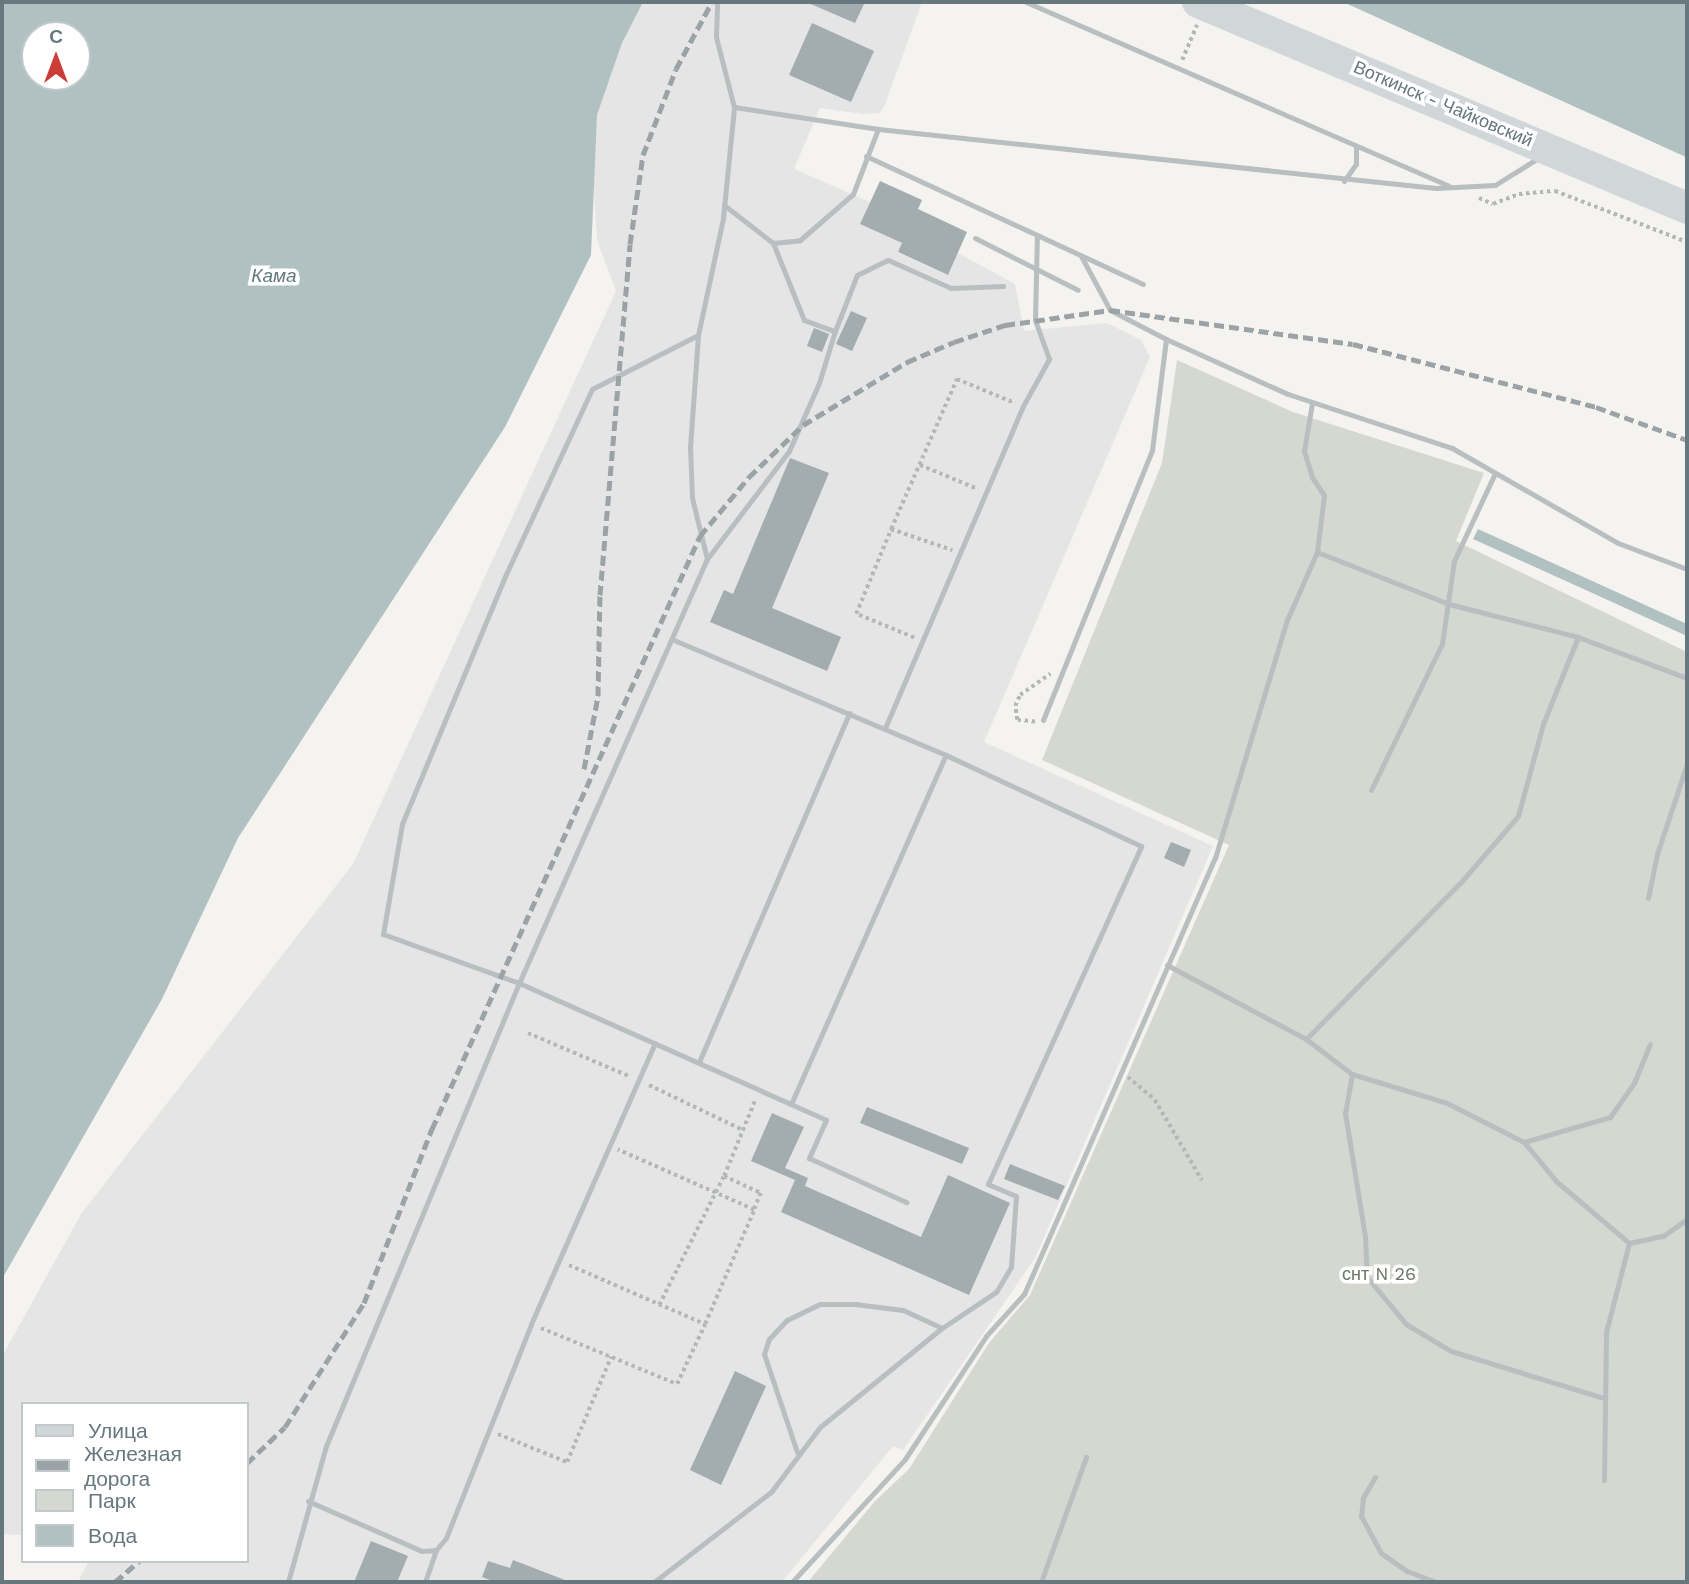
<!DOCTYPE html>
<html>
<head>
<meta charset="utf-8">
<style>
  body { margin:0 }
  #map { position:relative; width:1689px; height:1584px; overflow:hidden; background:#f4f3f0; font-family:"Work Sans",sans-serif }
  div>[style] { position:absolute }
  [style*='--x'] { left:calc(var(--x)*1px); top:calc(var(--y)*1px); width:calc(var(--w)*1px); rotate:calc(var(--a)*1deg) }
  .built>* { inset:0; background:#e4e5e4 }
  .green>* { inset:0; background:#d4d8d0 }
  .water>* { inset:0; background:#b1c0c1 }
  .building>* { inset:0; background:#a3acaf }
  .path>* { height:3.5px; margin-top:-1.75px; transform-origin:0; background:repeating-linear-gradient(90deg,#b3b7b8 0 3.5px,transparent 0 7px) }
  .service>* { height:5px; margin:-2.5px; padding:0 2.5px; transform-origin:2.5px; border-radius:2.5px; background:#b9bec0 }
  .primary>* { height:32px; margin:-16px; padding:0 16px; transform-origin:16px; border-radius:16px; background:#d1d6d9 }
  .rail>* { height:5px; margin-top:-2.5px; transform-origin:0; background:repeating-linear-gradient(90deg,#9ba3a6 0 10px,transparent 0 15px) }
  span { translate:-50% -50%; white-space:nowrap; text-align:center; line-height:1.15; -webkit-text-stroke:7px #fff; paint-order:stroke }
  .street-label { font-size:18px; color:#66787e }
  .park-label { font-size:18px; color:#6b7664 }
  .water-label { font-size:19px; color:#627a7b; font-style:italic }
  .frame { position:absolute; inset:0; border:4px solid #66787e; pointer-events:none }
  .legend { position:absolute; left:21px; top:1402px; width:228px; height:161px; box-sizing:border-box; background:#fff; border:2px solid #c2c9cb; margin:0; padding:9px 12px; list-style:none; font-size:21px; color:#66787e }
  .legend li { display:flex; align-items:center; gap:14px; height:35px }
  .legend b { width:35px; border:2px solid #c2c9cb }
  .north { position:absolute; left:21px; top:21px; width:70px; height:70px; box-sizing:border-box; background:#fff; border:2px solid #c2c9cb; border-radius:50%; rotate:0deg; font-size:19px; font-weight:700; line-height:28px; text-align:center; color:#66787e }
  .north::after { content:''; display:block; margin:auto; width:24px; height:32px; background:#cd3d37; clip-path:polygon(50% 0,100% 100%,50% 72%,0 100%) }
</style>
</head>
<body>
<div id="map">
  <div class="built">
    <i style="clip-path:polygon(643px 2px,922px 2px,884px 107px,879px 113px,863px 114px,820px 108px,794px 169px,870px 202px,860px 224px,902px 243px,898px 253px,947px 275px,958px 253px,1015px 284px,1024px 331px,1107px 323px,1141px 340px,1150px 357px,984px 742px,1213px 846px,1035px 1258px,903px 1450px,893px 1446px,782px 1582px,78px 1582px,89px 1561px,247px 1561px,247px 1404px,23px 1404px,23px 1535px,2px 1534px,2px 1357px,81px 1214px,353px 864px,616px 291px,597px 240px,592px 166px,597px 115px,622px 43px)"></i>
  </div>
  <div class="green">
    <i style="clip-path:polygon(1177px 360px,1293px 412px,1484px 473px,1456px 541px,1687px 652px,1687px 1582px,808px 1582px,875px 1501px,909px 1469px,989px 1343px,1030px 1295px,1229px 845px,1042px 760px,1162px 463px)"></i>
  </div>
  <div class="water">
    <i style="clip-path:polygon(evenodd,2px 2px,643px 2px,622px 43px,597px 115px,591px 255px,505px 427px,238px 838px,162px 999px,2px 1279px,2px 2px,35px 35px,77px 35px,77px 77px,35px 77px,35px 35px)"></i>
    <i style="clip-path:polygon(1343px 2px,1687px 2px,1687px 158px,1686px 157px)"></i>
    <i style="clip-path:polygon(1478px 529px,1687px 624px,1687px 636px,1473px 539px)"></i>
  </div>
  <div class="building">
    <i style="clip-path:polygon(806px 2px,865px 2px,855px 23px)"></i>
    <i style="clip-path:polygon(812px 23px,874px 51px,851px 102px,789px 75px)"></i>
    <i style="clip-path:polygon(880px 181px,922px 200px,918px 209px,967px 232px,948px 275px,898px 252px,902px 243px,860px 224px)"></i>
    <i style="clip-path:polygon(851px 311px,867px 318px,852px 351px,836px 344px)"></i>
    <i style="clip-path:polygon(814px 328px,829px 334px,822px 352px,807px 346px)"></i>
    <i style="clip-path:polygon(790px 458px,829px 473px,772px 608px,841px 637px,827px 671px,710px 622px,724px 590px,733px 594px)"></i>
    <i style="clip-path:polygon(1171px 842px,1191px 850px,1184px 867px,1164px 858px)"></i>
    <i style="clip-path:polygon(867px 1107px,969px 1148px,962px 1164px,860px 1123px)"></i>
    <i style="clip-path:polygon(772px 1113px,804px 1127px,785px 1168px,808px 1178px,805px 1186px,921px 1237px,948px 1175px,1010px 1203px,969px 1295px,781px 1212px,795px 1180px,751px 1161px)"></i>
    <i style="clip-path:polygon(1010px 1164px,1065px 1186px,1058px 1200px,1004px 1179px)"></i>
    <i style="clip-path:polygon(735px 1371px,766px 1386px,721px 1485px,690px 1470px)"></i>
    <i style="clip-path:polygon(371px 1541px,408px 1556px,397px 1582px,354px 1582px)"></i>
    <i style="clip-path:polygon(513px 1560px,570px 1582px,495px 1582px,482px 1577px,488px 1561px,510px 1568px)"></i>
  </div>
  <div class="path">
    <i style="--x:1182;--y:60;--w:38;--a:-67"></i>
    <i style="--x:1479;--y:198;--w:15;--a:23"></i>
    <i style="--x:1493;--y:204;--w:28;--a:-21"></i>
    <i style="--x:1519;--y:194;--w:36;--a:-5"></i>
    <i style="--x:1555;--y:191;--w:142;--a:21.1"></i>
    <i style="--x:920;--y:465;--w:63;--a:22.5"></i>
    <i style="--x:891;--y:529;--w:65;--a:19"></i>
    <i style="--x:914;--y:638;--w:63;--a:-157.5"></i>
    <i style="--x:856;--y:614;--w:92;--a:-67.6"></i>
    <i style="--x:891;--y:529;--w:164;--a:-66.3"></i>
    <i style="--x:957;--y:379;--w:63;--a:22.5"></i>
    <i style="--x:1035;--y:722;--w:18;--a:-174"></i>
    <i style="--x:1017;--y:720;--w:14;--a:-98"></i>
    <i style="--x:1015;--y:706;--w:12;--a:-66"></i>
    <i style="--x:1020;--y:695;--w:37;--a:-35"></i>
    <i style="--x:528;--y:1033;--w:110;--a:23.1"></i>
    <i style="--x:1128;--y:1077;--w:35;--a:40"></i>
    <i style="--x:1155;--y:1100;--w:93;--a:59.6"></i>
    <i style="--x:649;--y:1085;--w:104;--a:25.6"></i>
    <i style="--x:724;--y:1176;--w:82;--a:-67.8"></i>
    <i style="--x:569;--y:1265;--w:148;--a:23.5"></i>
    <i style="--x:659;--y:1305;--w:144;--a:-63.3"></i>
    <i style="--x:724;--y:1176;--w:41;--a:24.7"></i>
    <i style="--x:761;--y:1193;--w:18;--a:112"></i>
    <i style="--x:541;--y:1328;--w:147;--a:22.4"></i>
    <i style="--x:677;--y:1384;--w:66;--a:-65"></i>
    <i style="--x:705;--y:1324;--w:124;--a:-66.7"></i>
    <i style="--x:754;--y:1210;--w:149;--a:-156.2"></i>
    <i style="--x:498;--y:1434;--w:74;--a:22.1"></i>
    <i style="--x:567;--y:1462;--w:114;--a:-67.3"></i>
  </div>
  <div class="service">
    <i style="--x:1026;--y:2;--w:461;--a:23.5"></i>
    <i style="--x:734;--y:107;--w:146;--a:8.7"></i>
    <i style="--x:878;--y:129;--w:561;--a:6.04"></i>
    <i style="--x:1436;--y:188;--w:59;--a:-2.9"></i>
    <i style="--x:1495;--y:185;--w:53;--a:-31.9"></i>
    <i style="--x:866;--y:156;--w:305;--a:24.8"></i>
    <i style="--x:1344;--y:181;--w:21;--a:-55"></i>
    <i style="--x:1356;--y:164;--w:18;--a:-90"></i>
    <i style="--x:724;--y:205;--w:62;--a:37.8"></i>
    <i style="--x:773;--y:243;--w:83;--a:68.1"></i>
    <i style="--x:804;--y:320;--w:33;--a:20"></i>
    <i style="--x:835;--y:331;--w:60;--a:-68.6"></i>
    <i style="--x:857;--y:275;--w:34;--a:-26"></i>
    <i style="--x:888;--y:260;--w:69;--a:24"></i>
    <i style="--x:951;--y:288;--w:52;--a:-2.2"></i>
    <i style="--x:975;--y:238;--w:115;--a:26.8"></i>
    <i style="--x:773;--y:243;--w:27;--a:-6"></i>
    <i style="--x:800;--y:240;--w:70;--a:-41"></i>
    <i style="--x:853;--y:194;--w:70;--a:-69"></i>
    <i style="--x:1081;--y:256;--w:61;--a:61.8"></i>
    <i style="--x:1110;--y:310;--w:63;--a:27.4"></i>
    <i style="--x:1166;--y:339;--w:134;--a:24.3"></i>
    <i style="--x:1288;--y:394;--w:173;--a:18.2"></i>
    <i style="--x:1452;--y:448;--w:191;--a:29.8"></i>
    <i style="--x:1618;--y:543;--w:74;--a:20.6"></i>
    <i style="--x:698;--y:335;--w:119;--a:153"></i>
    <i style="--x:592;--y:389;--w:204;--a:114.9"></i>
    <i style="--x:506;--y:574;--w:271;--a:112.6"></i>
    <i style="--x:402;--y:824;--w:112;--a:99.8"></i>
    <i style="--x:383;--y:934;--w:145;--a:19.8"></i>
    <i style="--x:519;--y:983;--w:336;--a:24"></i>
    <i style="--x:826;--y:1120;--w:42;--a:114.1"></i>
    <i style="--x:809;--y:1158;--w:107;--a:24.4"></i>
    <i style="--x:1317;--y:552;--w:142;--a:21.5"></i>
    <i style="--x:1449;--y:604;--w:133;--a:14.3"></i>
    <i style="--x:1578;--y:637;--w:116;--a:20.6"></i>
    <i style="--x:707;--y:559;--w:136;--a:-52.8"></i>
    <i style="--x:789;--y:451;--w:74;--a:-66.2"></i>
    <i style="--x:819;--y:383;--w:54;--a:-72.9"></i>
    <i style="--x:1043;--y:720;--w:291;--a:-68"></i>
    <i style="--x:1152;--y:450;--w:112;--a:-82.8"></i>
    <i style="--x:885;--y:728;--w:350;--a:-66.8"></i>
    <i style="--x:1023;--y:406;--w:54;--a:-61"></i>
    <i style="--x:1049;--y:359;--w:41;--a:-109.7"></i>
    <i style="--x:1035;--y:320;--w:85;--a:-88.7"></i>
    <i style="--x:1371;--y:790;--w:162;--a:-64.1"></i>
    <i style="--x:1442;--y:644;--w:84;--a:-81.8"></i>
    <i style="--x:1454;--y:561;--w:97;--a:-65"></i>
    <i style="--x:1648;--y:898;--w:45;--a:-78.4"></i>
    <i style="--x:1657;--y:854;--w:95;--a:-71.6"></i>
    <i style="--x:1167;--y:965;--w:157;--a:28"></i>
    <i style="--x:1306;--y:1039;--w:58;--a:37.3"></i>
    <i style="--x:1352;--y:1074;--w:99;--a:17"></i>
    <i style="--x:1447;--y:1103;--w:86;--a:26.9"></i>
    <i style="--x:1524;--y:1142;--w:90;--a:-16.2"></i>
    <i style="--x:1610;--y:1117;--w:42;--a:-54.8"></i>
    <i style="--x:1634;--y:1083;--w:42;--a:-67.7"></i>
    <i style="--x:1306;--y:1039;--w:221;--a:-45.4"></i>
    <i style="--x:1461;--y:882;--w:87;--a:-49.2"></i>
    <i style="--x:1518;--y:816;--w:95;--a:-74.8"></i>
    <i style="--x:1543;--y:724;--w:94;--a:-68.1"></i>
    <i style="--x:699;--y:1062;--w:380;--a:-66.7"></i>
    <i style="--x:1352;--y:1074;--w:40;--a:100"></i>
    <i style="--x:1345;--y:1113;--w:126;--a:80.8"></i>
    <i style="--x:1365;--y:1237;--w:40;--a:87.1"></i>
    <i style="--x:1367;--y:1277;--w:61;--a:50.3"></i>
    <i style="--x:1406;--y:1324;--w:52;--a:31"></i>
    <i style="--x:1451;--y:1351;--w:160;--a:17.1"></i>
    <i style="--x:791;--y:1104;--w:382;--a:-66.1"></i>
    <i style="--x:1524;--y:1142;--w:50;--a:50.6"></i>
    <i style="--x:1556;--y:1181;--w:96;--a:40.3"></i>
    <i style="--x:1629;--y:1243;--w:35;--a:-12"></i>
    <i style="--x:1663;--y:1236;--w:29;--a:-35"></i>
    <i style="--x:797;--y:1452;--w:103;--a:-108.6"></i>
    <i style="--x:764;--y:1354;--w:16;--a:-72"></i>
    <i style="--x:769;--y:1339;--w:26;--a:-47"></i>
    <i style="--x:787;--y:1320;--w:37;--a:-26"></i>
    <i style="--x:820;--y:1304;--w:35;--a:0"></i>
    <i style="--x:855;--y:1304;--w:48;--a:7.1"></i>
    <i style="--x:903;--y:1310;--w:43;--a:24.8"></i>
    <i style="--x:1375;--y:1477;--w:24;--a:120"></i>
    <i style="--x:1363;--y:1498;--w:18;--a:96"></i>
    <i style="--x:1361;--y:1516;--w:42;--a:61.6"></i>
    <i style="--x:1381;--y:1553;--w:32;--a:35"></i>
    <i style="--x:1407;--y:1571;--w:31;--a:21"></i>
    <i style="--x:1604;--y:1480;--w:148;--a:-89.2"></i>
    <i style="--x:1606;--y:1332;--w:92;--a:-75.5"></i>
    <i style="--x:308;--y:1501;--w:124;--a:23.7"></i>
    <i style="--x:422;--y:1551;--w:14;--a:-4"></i>
    <i style="--x:436;--y:1550;--w:16;--a:-50"></i>
    <i style="--x:446;--y:1538;--w:230;--a:-68.3"></i>
    <i style="--x:531;--y:1324;--w:307;--a:-66.2"></i>
    <i style="--x:288;--y:1582;--w:141;--a:-74.4"></i>
    <i style="--x:326;--y:1446;--w:502;--a:-67.37"></i>
    <i style="--x:519;--y:983;--w:464;--a:-66.1"></i>
    <i style="--x:707;--y:559;--w:63;--a:-103.8"></i>
    <i style="--x:692;--y:498;--w:51;--a:-92.2"></i>
    <i style="--x:690;--y:447;--w:112;--a:-85.9"></i>
    <i style="--x:698;--y:335;--w:120;--a:-77.9"></i>
    <i style="--x:723;--y:218;--w:112;--a:-84.3"></i>
    <i style="--x:734;--y:107;--w:72;--a:-104.4"></i>
    <i style="--x:716;--y:37;--w:35;--a:-88"></i>
    <i style="--x:425;--y:1582;--w:34;--a:-71"></i>
    <i style="--x:654;--y:1582;--w:148;--a:-37.6"></i>
    <i style="--x:771;--y:1492;--w:81;--a:-53"></i>
    <i style="--x:820;--y:1427;--w:157;--a:-39.1"></i>
    <i style="--x:942;--y:1328;--w:65;--a:-33.7"></i>
    <i style="--x:996;--y:1292;--w:29;--a:-59"></i>
    <i style="--x:1011;--y:1267;--w:71;--a:-86"></i>
    <i style="--x:1016;--y:1196;--w:30;--a:-157"></i>
    <i style="--x:988;--y:1184;--w:371;--a:-65.6"></i>
    <i style="--x:1141;--y:846;--w:215;--a:-155"></i>
    <i style="--x:946;--y:755;--w:298;--a:-157.1"></i>
    <i style="--x:792;--y:1582;--w:167;--a:-47.4"></i>
    <i style="--x:905;--y:1459;--w:147;--a:-56.6"></i>
    <i style="--x:986;--y:1336;--w:57;--a:-47.9"></i>
    <i style="--x:1024;--y:1294;--w:92;--a:-66.2"></i>
    <i style="--x:1061;--y:1210;--w:384;--a:-66.4"></i>
    <i style="--x:1215;--y:858;--w:249;--a:-73.2"></i>
    <i style="--x:1287;--y:620;--w:74;--a:-66.2"></i>
    <i style="--x:1317;--y:552;--w:57;--a:-83"></i>
    <i style="--x:1324;--y:495;--w:22;--a:-124"></i>
    <i style="--x:1312;--y:477;--w:27;--a:-107"></i>
    <i style="--x:1304;--y:451;--w:49;--a:-80.5"></i>
    <i style="--x:1041;--y:1582;--w:133;--a:-70.2"></i>
    <i style="--x:1522;--y:1582;--w:13;--a:0"></i>
  </div>
  <div class="primary">
    <i style="--x:1198;--y:2;--w:531;--a:22.84"></i>
  </div>
  <div class="rail">
    <i style="--x:584;--y:769;--w:74;--a:-79.1"></i>
    <i style="--x:598;--y:696;--w:101;--a:-88.9"></i>
    <i style="--x:600;--y:595;--w:352;--a:-85.1"></i>
    <i style="--x:630;--y:244;--w:90;--a:-81.7"></i>
    <i style="--x:643;--y:155;--w:92;--a:-69"></i>
    <i style="--x:676;--y:69;--w:76;--a:-61.8"></i>
    <i style="--x:247;--y:1463;--w:52;--a:-43.5"></i>
    <i style="--x:285;--y:1427;--w:147;--a:-57.5"></i>
    <i style="--x:364;--y:1303;--w:187;--a:-68.7"></i>
    <i style="--x:432;--y:1129;--w:651;--a:-65.68"></i>
    <i style="--x:700;--y:536;--w:77;--a:-50.3"></i>
    <i style="--x:749;--y:477;--w:75;--a:-43.9"></i>
    <i style="--x:803;--y:425;--w:122;--a:-31.2"></i>
    <i style="--x:907;--y:362;--w:51;--a:-23.1"></i>
    <i style="--x:954;--y:342;--w:54;--a:-18.4"></i>
    <i style="--x:1005;--y:325;--w:106;--a:-8.1"></i>
    <i style="--x:1110;--y:310;--w:245;--a:8"></i>
    <i style="--x:1353;--y:344;--w:251;--a:14.5"></i>
    <i style="--x:1596;--y:407;--w:97;--a:19.9"></i>
    <i style="--x:115;--y:1582;--w:32;--a:-41"></i>
  </div>
  <div class="street-label">
    <span style="left:1443px;top:104px;rotate:23deg">Воткинск - Чайковский</span>
  </div>
  <div class="park-label">
    <span style="left:1379px;top:1274px">снт N 26</span>
  </div>
  <div class="water-label">
    <span style="left:274px;top:276px">Кама</span>
  </div>
  <div class="frame"></div>
  <ul class="legend">
  <li><b style="height:9px;background:#d1d6d9"></b>Улица</li>
  <li><b style="height:9px;background:#9ba3a6"></b>Железная дорога</li>
  <li><b style="height:19px;background:#d4d8d0"></b>Парк</li>
  <li><b style="height:19px;background:#b1c0c1"></b>Вода</li>
  </ul>
  <div class="north">С</div>
</div>
</body>
</html>
